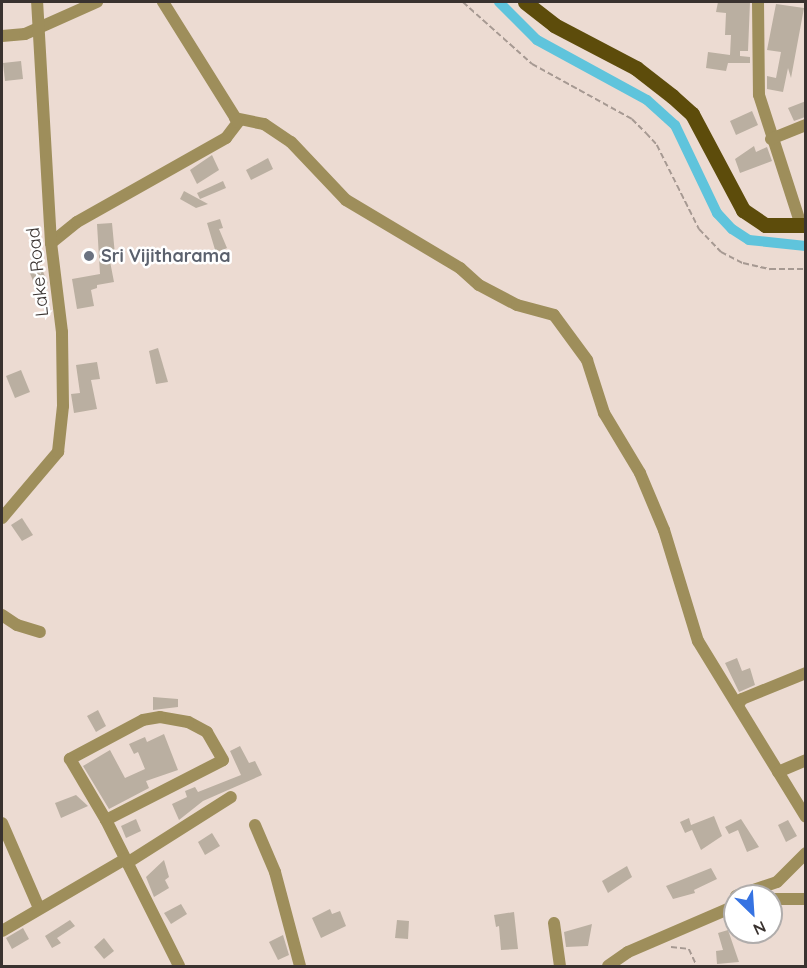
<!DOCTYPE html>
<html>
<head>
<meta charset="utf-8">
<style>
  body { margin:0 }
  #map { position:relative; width:807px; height:968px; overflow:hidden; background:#ecdbd2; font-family:Quicksand,sans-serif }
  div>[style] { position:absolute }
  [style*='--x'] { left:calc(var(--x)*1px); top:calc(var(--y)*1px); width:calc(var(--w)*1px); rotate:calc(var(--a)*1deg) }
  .canal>* { height:10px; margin:-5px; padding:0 5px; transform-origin:5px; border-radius:5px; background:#5fc4dc }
  .building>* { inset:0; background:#baafa1 }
  .path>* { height:1.5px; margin-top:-0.75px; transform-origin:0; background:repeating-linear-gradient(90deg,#a69992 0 6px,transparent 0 9px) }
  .minor>* { height:12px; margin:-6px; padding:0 6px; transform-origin:6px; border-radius:6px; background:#9e8e5b }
  .major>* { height:15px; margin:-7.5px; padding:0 7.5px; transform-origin:7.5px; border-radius:7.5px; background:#5d4c0b }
  .dots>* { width:16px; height:16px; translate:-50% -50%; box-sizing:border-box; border:3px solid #fff; border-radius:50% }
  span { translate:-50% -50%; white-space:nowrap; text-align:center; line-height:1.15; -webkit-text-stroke:5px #fff; paint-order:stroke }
  .worship-label { font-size:18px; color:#5b616d; font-weight:700 }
  .left { translate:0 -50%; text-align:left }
  .street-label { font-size:18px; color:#39322f }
  .frame { position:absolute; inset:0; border:3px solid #39322f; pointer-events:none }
  .north { position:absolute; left:723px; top:884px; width:60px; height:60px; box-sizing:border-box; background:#fff; border:2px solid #b0adac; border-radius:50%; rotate:155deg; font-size:16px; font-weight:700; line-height:24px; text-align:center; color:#39322f }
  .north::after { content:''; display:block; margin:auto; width:21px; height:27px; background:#3673e2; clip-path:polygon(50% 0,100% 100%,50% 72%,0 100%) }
</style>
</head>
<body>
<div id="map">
  <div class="canal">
    <i style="--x:499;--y:2;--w:54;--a:45"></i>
    <i style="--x:537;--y:40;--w:125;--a:28.6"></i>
    <i style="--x:647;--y:100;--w:38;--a:42"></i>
    <i style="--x:675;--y:125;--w:98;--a:64.5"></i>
    <i style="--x:717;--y:213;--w:22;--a:47"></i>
    <i style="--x:732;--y:229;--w:20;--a:33"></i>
    <i style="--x:749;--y:240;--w:57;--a:6"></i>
  </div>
  <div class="building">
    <i style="clip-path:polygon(718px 2px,750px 2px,748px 51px,740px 51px,740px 56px,750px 57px,750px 63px,728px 63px,726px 71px,706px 68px,708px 52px,730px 55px,731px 35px,725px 35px,726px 13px,716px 12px)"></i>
    <i style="clip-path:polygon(776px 4px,804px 8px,791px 78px,788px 68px,783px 92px,767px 89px,767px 76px,776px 78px,781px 52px,767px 50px)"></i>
    <i style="clip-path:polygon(21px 61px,23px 79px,5px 81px,3px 63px)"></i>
    <i style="clip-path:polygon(806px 101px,805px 117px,794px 121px,788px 108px)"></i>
    <i style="clip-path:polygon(752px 111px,758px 125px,736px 135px,730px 121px)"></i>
    <i style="clip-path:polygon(754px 146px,756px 152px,767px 147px,772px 161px,740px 173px,735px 159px)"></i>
    <i style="clip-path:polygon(212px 155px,219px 170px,197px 184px,190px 170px)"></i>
    <i style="clip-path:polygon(268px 158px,273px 169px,251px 180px,246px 170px)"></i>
    <i style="clip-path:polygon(223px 181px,226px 188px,200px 199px,197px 193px)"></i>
    <i style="clip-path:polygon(184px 191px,208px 204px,196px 208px,180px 199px)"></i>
    <i style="clip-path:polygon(220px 219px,223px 228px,219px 229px,227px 248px,216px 253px,207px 223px)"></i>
    <i style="clip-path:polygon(112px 223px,115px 255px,109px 256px,114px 282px,97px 285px,97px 288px,91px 290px,94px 306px,77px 309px,72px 279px,100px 274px,97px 224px)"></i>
    <i style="clip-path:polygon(40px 265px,48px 283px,36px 288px,29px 271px)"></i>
    <i style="clip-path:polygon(158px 348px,168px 382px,156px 384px,149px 351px)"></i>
    <i style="clip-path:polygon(97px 362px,100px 379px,91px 380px,97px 409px,74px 413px,71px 394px,80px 393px,76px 365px)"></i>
    <i style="clip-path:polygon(21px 370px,30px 392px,15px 398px,6px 376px)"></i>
    <i style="clip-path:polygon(22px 518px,33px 535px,22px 541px,11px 525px)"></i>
    <i style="clip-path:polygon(737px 658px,742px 671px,750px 668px,755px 685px,739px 692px,725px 663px)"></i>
    <i style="clip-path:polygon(153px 697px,178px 699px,178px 707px,153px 710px)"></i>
    <i style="clip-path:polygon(98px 710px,106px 726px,96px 732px,87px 716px)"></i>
    <i style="clip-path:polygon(164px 734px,178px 770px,146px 781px,149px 788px,109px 809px,83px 766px,110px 750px,125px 778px,145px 769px,138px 752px,134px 754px,129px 744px,145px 737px,147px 742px)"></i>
    <i style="clip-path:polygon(240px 746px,249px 763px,255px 761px,262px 775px,203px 801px,179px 820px,172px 804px,187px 797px,185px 791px,195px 787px,198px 792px,241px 775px,230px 751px)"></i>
    <i style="clip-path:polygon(76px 795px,88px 806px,61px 818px,55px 803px)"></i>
    <i style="clip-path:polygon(714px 816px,722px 836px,701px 850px,692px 830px,685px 833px,680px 822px,689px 818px,691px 825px)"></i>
    <i style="clip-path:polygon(136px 819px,141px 831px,126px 838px,121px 826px)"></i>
    <i style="clip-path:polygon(741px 819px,759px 847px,747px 852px,738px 830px,729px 834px,725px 827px)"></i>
    <i style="clip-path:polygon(788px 820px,797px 836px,786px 842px,778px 825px)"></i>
    <i style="clip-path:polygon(212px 833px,220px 846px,205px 855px,198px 842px)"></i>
    <i style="clip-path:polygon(164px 860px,169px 877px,165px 880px,169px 888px,154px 897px,146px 877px)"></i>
    <i style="clip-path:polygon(627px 866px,632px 877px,608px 893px,602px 881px)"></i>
    <i style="clip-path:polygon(711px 868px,717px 879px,694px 890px,695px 893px,673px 899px,666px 886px)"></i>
    <i style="clip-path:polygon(181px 904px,187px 914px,171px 924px,164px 913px)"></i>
    <i style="clip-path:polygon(330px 909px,332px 914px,340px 911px,346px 926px,321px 938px,312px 918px)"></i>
    <i style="clip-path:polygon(514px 912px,518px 949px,501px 950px,499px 926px,496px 927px,494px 915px)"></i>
    <i style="clip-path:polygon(70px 920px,75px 926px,57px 938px,61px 943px,52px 948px,45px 936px)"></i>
    <i style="clip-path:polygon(397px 920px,409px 921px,408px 939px,395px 938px)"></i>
    <i style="clip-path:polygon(592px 924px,588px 946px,566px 947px,564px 932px)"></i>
    <i style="clip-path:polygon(23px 928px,29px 939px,12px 949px,6px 938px)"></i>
    <i style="clip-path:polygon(728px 930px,739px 962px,717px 964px,716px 951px,723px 950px,718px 933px)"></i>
    <i style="clip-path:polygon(283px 935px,289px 955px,278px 960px,269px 942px)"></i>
    <i style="clip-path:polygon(104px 938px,114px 951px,104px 959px,94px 947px)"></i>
  </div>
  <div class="path">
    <i style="--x:463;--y:2;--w:93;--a:41.9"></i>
    <i style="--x:532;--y:64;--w:114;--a:28.8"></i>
    <i style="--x:632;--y:119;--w:20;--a:45"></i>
    <i style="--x:646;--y:133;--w:16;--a:47"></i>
    <i style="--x:657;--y:145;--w:94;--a:63.4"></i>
    <i style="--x:699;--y:229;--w:32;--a:46"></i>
    <i style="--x:721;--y:252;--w:25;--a:27"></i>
    <i style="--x:743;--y:263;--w:28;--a:13"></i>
    <i style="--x:770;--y:269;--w:36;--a:0"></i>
    <i style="--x:671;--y:947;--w:18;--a:6"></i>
    <i style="--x:689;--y:949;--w:19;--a:65"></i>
  </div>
  <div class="minor">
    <i style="--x:758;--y:2;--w:93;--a:89.4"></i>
    <i style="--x:759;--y:95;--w:137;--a:72.1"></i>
    <i style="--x:2;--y:36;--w:23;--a:-5"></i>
    <i style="--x:25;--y:34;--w:79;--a:-24"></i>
    <i style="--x:235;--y:118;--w:30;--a:12"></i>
    <i style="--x:264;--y:124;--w:32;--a:34"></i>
    <i style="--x:291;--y:142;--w:80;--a:46.5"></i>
    <i style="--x:346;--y:200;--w:133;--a:30.8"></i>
    <i style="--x:460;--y:268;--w:25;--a:42"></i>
    <i style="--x:479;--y:285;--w:43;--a:27.8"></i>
    <i style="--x:517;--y:305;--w:38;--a:15"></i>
    <i style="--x:554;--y:315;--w:56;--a:53.7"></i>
    <i style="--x:587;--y:360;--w:56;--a:72.2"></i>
    <i style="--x:604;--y:413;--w:70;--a:59"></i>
    <i style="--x:640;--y:473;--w:62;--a:67.2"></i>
    <i style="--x:664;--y:530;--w:116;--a:73"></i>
    <i style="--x:698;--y:641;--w:206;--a:58.5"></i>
    <i style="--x:771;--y:139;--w:38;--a:-22"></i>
    <i style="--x:51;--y:243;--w:33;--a:-39"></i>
    <i style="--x:77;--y:222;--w:171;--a:-29.4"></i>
    <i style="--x:226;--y:138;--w:20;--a:-53"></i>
    <i style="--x:238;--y:122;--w:142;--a:-122"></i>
    <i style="--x:2;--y:518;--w:87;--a:-49.7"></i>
    <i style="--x:58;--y:452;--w:46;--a:-83.8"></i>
    <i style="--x:63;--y:406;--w:74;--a:-90.8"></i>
    <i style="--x:62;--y:332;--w:90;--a:-97"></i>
    <i style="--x:51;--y:243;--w:241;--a:-93.3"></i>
    <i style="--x:2;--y:615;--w:18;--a:34"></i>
    <i style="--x:17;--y:625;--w:24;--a:17"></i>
    <i style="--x:738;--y:705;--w:7;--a:-56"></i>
    <i style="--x:742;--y:699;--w:69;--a:-22.1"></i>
    <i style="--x:778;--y:772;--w:30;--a:-23"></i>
    <i style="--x:106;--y:820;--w:131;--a:-27.1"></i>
    <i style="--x:223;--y:760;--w:32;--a:-120"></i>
    <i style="--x:207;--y:732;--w:21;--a:-152"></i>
    <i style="--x:188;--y:722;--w:28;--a:-170"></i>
    <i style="--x:160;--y:717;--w:17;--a:170"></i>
    <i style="--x:143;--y:720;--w:83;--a:151.9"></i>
    <i style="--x:70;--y:759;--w:71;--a:59.5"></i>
    <i style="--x:106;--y:820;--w:163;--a:63.4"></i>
    <i style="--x:2;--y:823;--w:93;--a:66.5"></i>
    <i style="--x:255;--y:825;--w:51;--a:66.9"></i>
    <i style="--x:275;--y:872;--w:97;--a:75.1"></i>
    <i style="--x:127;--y:863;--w:123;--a:-32.4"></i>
    <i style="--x:736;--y:896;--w:43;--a:-18.9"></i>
    <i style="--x:777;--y:882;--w:41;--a:-45"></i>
    <i style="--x:771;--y:899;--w:35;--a:0"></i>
    <i style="--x:554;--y:923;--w:43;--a:82.1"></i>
    <i style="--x:2;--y:931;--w:143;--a:-30.3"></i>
    <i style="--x:608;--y:966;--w:24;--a:-35"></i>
    <i style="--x:628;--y:952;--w:116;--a:-23.3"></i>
  </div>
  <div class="major">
    <i style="--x:525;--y:2;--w:37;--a:38"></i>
    <i style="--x:554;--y:25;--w:93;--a:27.7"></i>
    <i style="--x:636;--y:68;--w:46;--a:37.9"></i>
    <i style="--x:672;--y:96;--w:27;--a:42"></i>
    <i style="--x:692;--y:114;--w:109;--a:62"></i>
    <i style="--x:743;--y:210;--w:27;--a:34"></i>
    <i style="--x:765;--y:225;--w:41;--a:0"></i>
  </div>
  <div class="dots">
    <i style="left:89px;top:256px;background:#6b7280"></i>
  </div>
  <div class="worship-label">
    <span class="left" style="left:101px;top:256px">Sri Vijitharama</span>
  </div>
  <div class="street-label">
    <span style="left:38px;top:272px;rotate:-96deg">Lake Road</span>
  </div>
  <div class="frame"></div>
  <div class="north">N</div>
</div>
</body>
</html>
